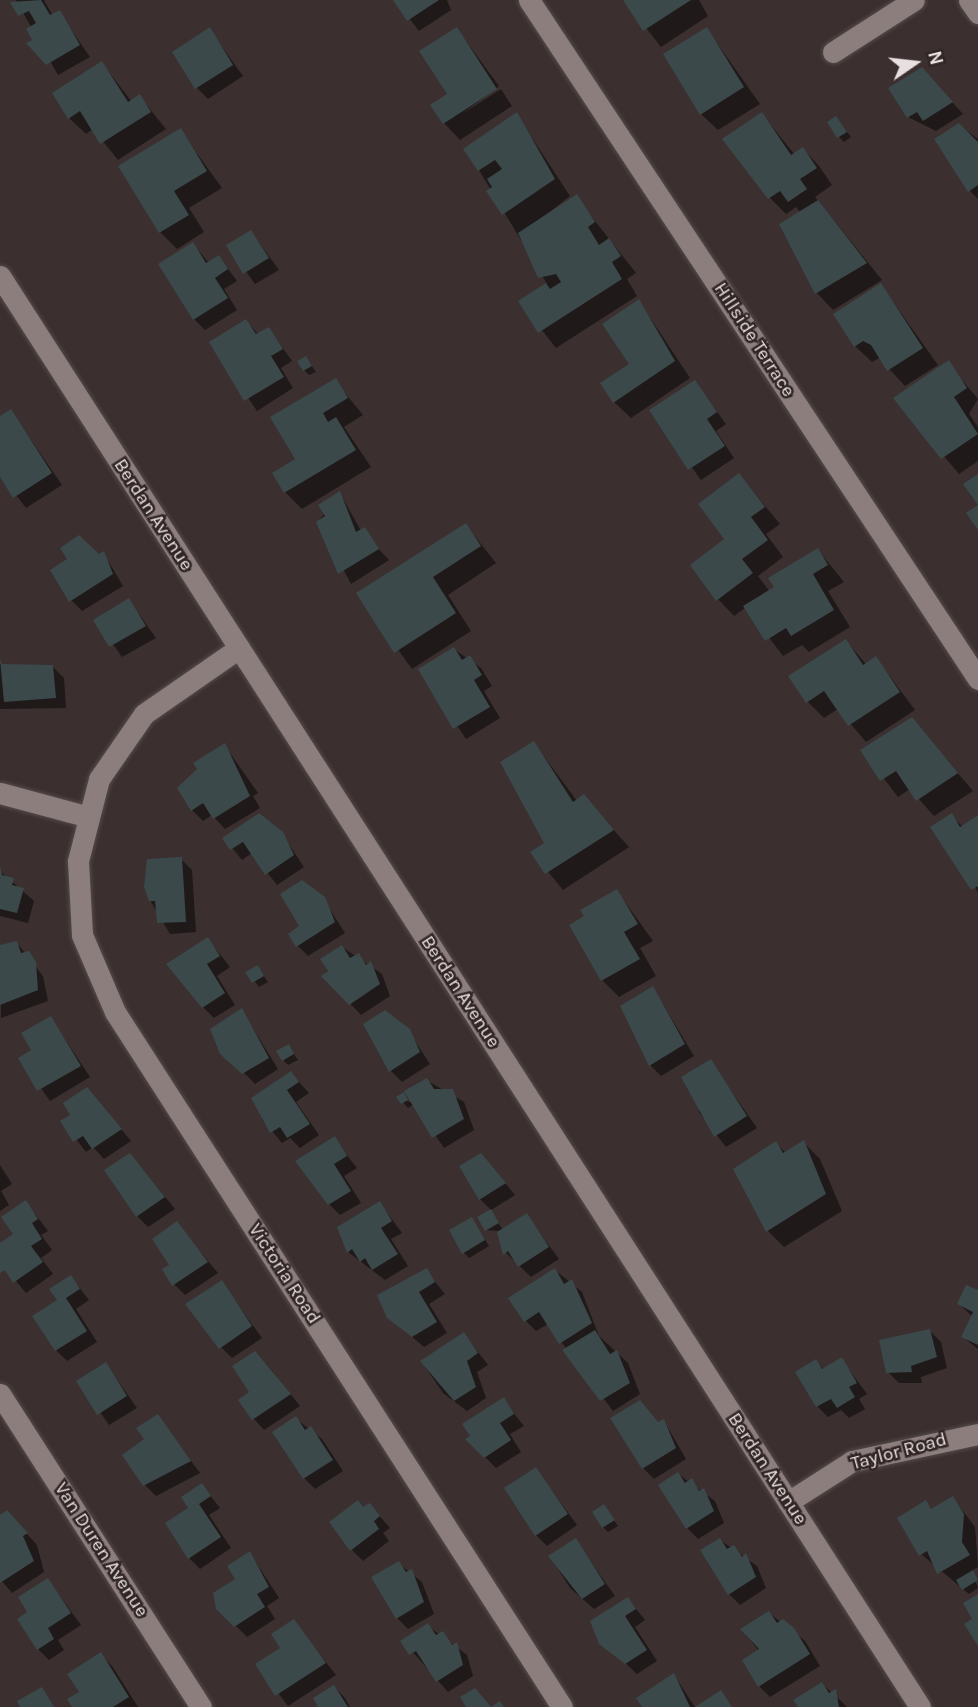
<!DOCTYPE html>
<html>
<head>
<meta charset="utf-8">
<style>
  body { margin:0 }
  #map { position:relative; width:978px; height:1707px; overflow:hidden; background:#3b2f2f; font-family:Karla,sans-serif }
  div>[style] { position:absolute }
  [style*='--x'] { left:calc(var(--x)*1px); top:calc(var(--y)*1px); width:calc(var(--w)*1px); rotate:calc(var(--a)*1deg) }
  .shadow>* { inset:0; background:#0007 }
  .building>* { inset:0; background:#3b494b }
  .roads { filter:drop-shadow(0 0 2px #554b4b) drop-shadow(0 0 2px #554b4b) }
  .minor>* { height:21px; margin:-10.5px; padding:0 10.5px; transform-origin:10.5px; border-radius:10.5px; background:#8c7e7d }
  span { translate:-50% -50%; white-space:nowrap; text-align:center; line-height:1.15; -webkit-text-stroke:5px #312525; paint-order:stroke }
  .street-label { font-size:19px; color:#e8e0e0 }
  .north { position:absolute; left:880px; top:28px; width:70px; height:70px; -webkit-text-stroke:5px #312525; paint-order:stroke; rotate:76deg; font-size:19px; font-weight:700; line-height:28px; text-align:center; color:#e8e0e0 }
  .north::after { content:''; display:block; margin:auto; width:24px; height:32px; background:#e8e0e0; clip-path:polygon(50% 0,100% 100%,50% 72%,0 100%) }
</style>
</head>
<body>
<div id="map">
  <div class="shadow">
    <i style="clip-path:polygon(16px 0,44px 0,53px 16px,59px 12px,90px 57px,58px 75px)"></i>
    <i style="clip-path:polygon(395px 0,447px 0,451px 10px,419px 31px)"></i>
    <i style="clip-path:polygon(699px 0,708px 16px,661px 47px,625px 1px)"></i>
    <i style="clip-path:polygon(457px 29px,499px 86px,462px 114px,501px 89px,512px 106px,460px 140px,444px 123px)"></i>
    <i style="clip-path:polygon(707px 29px,760px 104px,718px 130px,701px 114px)"></i>
    <i style="clip-path:polygon(210px 30px,243px 76px,208px 99px,197px 88px)"></i>
    <i style="clip-path:polygon(102px 63px,132px 102px,140px 97px,166px 129px,118px 160px,93px 129px,86px 134px,69px 118px)"></i>
    <i style="clip-path:polygon(932px 80px,963px 114px,936px 131px,908px 117px)"></i>
    <i style="clip-path:polygon(762px 114px,795px 155px,803px 149px,819px 166px,832px 185px,815px 197px,882px 280px,833px 310px,817px 293px,782px 225px,801px 213px,796px 207px,786px 214px,770px 198px)"></i>
    <i style="clip-path:polygon(517px 115px,570px 196px,537px 222px,576px 197px,636px 273px,627px 279px,637px 296px,556px 348px,520px 302px,547px 284px,479px 170px)"></i>
    <i style="clip-path:polygon(836px 118px,851px 137px,844px 142px,839px 137px)"></i>
    <i style="clip-path:polygon(959px 125px,978px 139px,978px 199px,969px 190px)"></i>
    <i style="clip-path:polygon(180px 130px,222px 188px,189px 208px,204px 232px,177px 249px,160px 232px)"></i>
    <i style="clip-path:polygon(251px 232px,279px 270px,255px 284px,228px 246px)"></i>
    <i style="clip-path:polygon(193px 244px,209px 263px,219px 257px,237px 281px,224px 289px,237px 310px,205px 330px,194px 319px)"></i>
    <i style="clip-path:polygon(881px 285px,938px 365px,905px 386px,879px 358px,872px 362px,855px 346px)"></i>
    <i style="clip-path:polygon(639px 301px,690px 378px,631px 418px,614px 402px,632px 364px)"></i>
    <i style="clip-path:polygon(246px 321px,259px 335px,269px 329px,292px 361px,281px 368px,293px 388px,257px 411px,211px 343px)"></i>
    <i style="clip-path:polygon(306px 358px,316px 372px,309px 375px,304px 370px)"></i>
    <i style="clip-path:polygon(948px 363px,978px 399px,969px 414px,978px 427px,978px 461px,959px 474px,896px 399px)"></i>
    <i style="clip-path:polygon(335px 381px,363px 415px,344px 427px,371px 467px,302px 509px,285px 492px)"></i>
    <i style="clip-path:polygon(695px 382px,726px 424px,716px 431px,734px 458px,701px 480px,651px 411px)"></i>
    <i style="clip-path:polygon(11px 411px,62px 485px,26px 508px,0 474px,0 418px)"></i>
    <i style="clip-path:polygon(739px 475px,780px 524px,766px 534px,783px 557px,758px 576px,770px 592px,818px 550px,844px 582px,828px 591px,850px 627px,809px 652px,802px 645px,783px 656px,746px 607px,734px 616px,718px 599px)"></i>
    <i style="clip-path:polygon(340px 493px,361px 531px,389px 560px,351px 584px,318px 522px)"></i>
    <i style="clip-path:polygon(466px 525px,496px 563px,448px 595px,471px 631px,412px 669px,358px 594px)"></i>
    <i style="clip-path:polygon(104px 554px,123px 586px,82px 611px,71px 600px)"></i>
    <i style="clip-path:polygon(129px 600px,156px 638px,122px 657px,96px 620px)"></i>
    <i style="clip-path:polygon(846px 641px,866px 664px,876px 658px,915px 710px,866px 742px,838px 709px,824px 718px,807px 701px)"></i>
    <i style="clip-path:polygon(454px 649px,481px 668px,492px 686px,484px 691px,500px 718px,466px 739px,420px 670px)"></i>
    <i style="clip-path:polygon(0 664px,53px 667px,64px 678px,66px 708px,0 709px)"></i>
    <i style="clip-path:polygon(912px 719px,973px 791px,934px 816px,910px 789px,898px 797px,863px 751px)"></i>
    <i style="clip-path:polygon(534px 743px,577px 801px,584px 797px,629px 847px,563px 890px,532px 852px,546px 843px)"></i>
    <i style="clip-path:polygon(225px 746px,258px 793px,253px 796px,260px 808px,225px 829px,212px 815px,203px 821px,192px 810px)"></i>
    <i style="clip-path:polygon(951px 815px,963px 827px,978px 817px,978px 894px)"></i>
    <i style="clip-path:polygon(282px 834px,304px 867px,277px 885px,252px 853px,242px 860px,225px 839px)"></i>
    <i style="clip-path:polygon(181px 859px,192px 870px,196px 932px,170px 934px,150px 900px)"></i>
    <i style="clip-path:polygon(0 871px,34px 901px,28px 923px,0 916px)"></i>
    <i style="clip-path:polygon(617px 891px,653px 941px,640px 948px,656px 976px,619px 997px,602px 980px,586px 917px)"></i>
    <i style="clip-path:polygon(329px 908px,345px 933px,308px 956px,297px 945px)"></i>
    <i style="clip-path:polygon(208px 939px,230px 967px,217px 976px,235px 1005px,214px 1018px,203px 1007px)"></i>
    <i style="clip-path:polygon(17px 943px,43px 976px,48px 1001px,1px 1018px,0 947px)"></i>
    <i style="clip-path:polygon(342px 947px,382px 974px,390px 996px,361px 1015px,324px 976px)"></i>
    <i style="clip-path:polygon(257px 967px,268px 982px,259px 987px,248px 972px)"></i>
    <i style="clip-path:polygon(653px 988px,694px 1056px,661px 1076px,650px 1065px)"></i>
    <i style="clip-path:polygon(242px 1011px,278px 1069px,255px 1084px,216px 1044px,212px 1030px)"></i>
    <i style="clip-path:polygon(51px 1018px,90px 1077px,50px 1101px,20px 1058px,34px 1050px)"></i>
    <i style="clip-path:polygon(413px 1038px,430px 1064px,402px 1082px,391px 1071px)"></i>
    <i style="clip-path:polygon(288px 1046px,298px 1060px,288px 1065px,283px 1060px)"></i>
    <i style="clip-path:polygon(710px 1061px,757px 1128px,726px 1147px,699px 1112px)"></i>
    <i style="clip-path:polygon(291px 1073px,309px 1093px,296px 1102px,319px 1135px,300px 1148px,290px 1138px,282px 1143px,262px 1119px)"></i>
    <i style="clip-path:polygon(426px 1080px,464px 1102px,474px 1130px,444px 1148px,414px 1104px,408px 1108px,399px 1097px,412px 1103px)"></i>
    <i style="clip-path:polygon(98px 1101px,131px 1141px,104px 1159px,93px 1147px,86px 1152px,63px 1122px)"></i>
    <i style="clip-path:polygon(334px 1139px,357px 1168px,344px 1176px,361px 1203px,340px 1215px,329px 1204px)"></i>
    <i style="clip-path:polygon(803px 1142px,820px 1159px,842px 1211px,784px 1247px,768px 1231px,776px 1144px,786px 1153px)"></i>
    <i style="clip-path:polygon(0 1165px,12px 1184px,1px 1191px,9px 1205px,0 1211px)"></i>
    <i style="clip-path:polygon(140px 1166px,175px 1209px,148px 1227px,137px 1216px)"></i>
    <i style="clip-path:polygon(491px 1166px,515px 1195px,491px 1210px,480px 1199px)"></i>
    <i style="clip-path:polygon(26px 1202px,48px 1231px,41px 1235px,52px 1250px,41px 1258px,53px 1274px,26px 1293px,0 1262px,0 1246px,15px 1235px)"></i>
    <i style="clip-path:polygon(380px 1203px,402px 1233px,391px 1239px,408px 1266px,385px 1280px,348px 1252px)"></i>
    <i style="clip-path:polygon(490px 1211px,503px 1230px,527px 1216px,559px 1259px,531px 1277px,503px 1250px,508px 1248px,498px 1231px,486px 1230px)"></i>
    <i style="clip-path:polygon(472px 1219px,489px 1246px,469px 1258px,464px 1253px)"></i>
    <i style="clip-path:polygon(177px 1224px,218px 1273px,185px 1295px,174px 1284px,171px 1265px)"></i>
    <i style="clip-path:polygon(555px 1270px,582px 1292px,599px 1336px,628px 1363px,640px 1394px,613px 1411px,548px 1324px,536px 1331px,525px 1320px)"></i>
    <i style="clip-path:polygon(426px 1271px,445px 1294px,429px 1304px,447px 1333px,424px 1347px,389px 1317px)"></i>
    <i style="clip-path:polygon(71px 1277px,89px 1300px,76px 1309px,97px 1342px,67px 1361px,56px 1350px,60px 1301px)"></i>
    <i style="clip-path:polygon(221px 1282px,262px 1338px,232px 1358px,221px 1347px)"></i>
    <i style="clip-path:polygon(978px 1292px,978px 1349px,963px 1337px,973px 1317px,959px 1304px)"></i>
    <i style="clip-path:polygon(930px 1331px,941px 1342px,947px 1368px,921px 1377px,922px 1383px,899px 1383px,888px 1372px)"></i>
    <i style="clip-path:polygon(464px 1334px,488px 1365px,477px 1372px,486px 1398px,467px 1411px,443px 1393px,422px 1362px)"></i>
    <i style="clip-path:polygon(842px 1360px,867px 1394px,859px 1399px,865px 1409px,849px 1418px,841px 1410px,828px 1417px,817px 1406px,816px 1361px,824px 1370px)"></i>
    <i style="clip-path:polygon(106px 1364px,137px 1408px,109px 1425px,79px 1381px)"></i>
    <i style="clip-path:polygon(266px 1364px,300px 1406px,264px 1430px,253px 1418px,252px 1393px)"></i>
    <i style="clip-path:polygon(503px 1400px,524px 1426px,510px 1434px,521px 1452px,496px 1468px,468px 1440px)"></i>
    <i style="clip-path:polygon(157px 1416px,200px 1473px,156px 1496px,145px 1485px,146px 1440px)"></i>
    <i style="clip-path:polygon(296px 1419px,322px 1439px,343px 1471px,315px 1489px,304px 1478px)"></i>
    <i style="clip-path:polygon(664px 1421px,686px 1459px,654px 1479px,643px 1468px)"></i>
    <i style="clip-path:polygon(536px 1469px,577px 1525px,547px 1546px,536px 1535px)"></i>
    <i style="clip-path:polygon(678px 1474px,715px 1501px,724px 1523px,698px 1539px,687px 1528px)"></i>
    <i style="clip-path:polygon(202px 1485px,220px 1508px,209px 1515px,231px 1548px,200px 1569px,189px 1558px,191px 1508px)"></i>
    <i style="clip-path:polygon(953px 1498px,975px 1527px,978px 1567px,971px 1571px,978px 1588px,969px 1594px,921px 1554px,925px 1503px,933px 1510px)"></i>
    <i style="clip-path:polygon(370px 1505px,390px 1528px,383px 1533px,389px 1541px,363px 1561px,352px 1550px)"></i>
    <i style="clip-path:polygon(604px 1506px,618px 1526px,608px 1532px,603px 1527px)"></i>
    <i style="clip-path:polygon(0 1517px,18px 1524px,37px 1545px,44px 1572px,12px 1593px,0 1579px)"></i>
    <i style="clip-path:polygon(720px 1540px,757px 1566px,766px 1588px,740px 1605px,729px 1594px)"></i>
    <i style="clip-path:polygon(576px 1541px,615px 1596px,594px 1609px,570px 1588px,550px 1556px)"></i>
    <i style="clip-path:polygon(250px 1553px,279px 1598px,267px 1606px,275px 1619px,247px 1637px,218px 1608px)"></i>
    <i style="clip-path:polygon(398px 1563px,422px 1582px,434px 1614px,408px 1629px,397px 1618px)"></i>
    <i style="clip-path:polygon(48px 1580px,81px 1625px,58px 1640px,64px 1650px,49px 1660px,38px 1649px)"></i>
    <i style="clip-path:polygon(628px 1599px,645px 1620px,635px 1627px,657px 1661px,637px 1674px,608px 1647px)"></i>
    <i style="clip-path:polygon(769px 1613px,805px 1641px,820px 1666px,770px 1697px,759px 1686px,759px 1651px,742px 1630px)"></i>
    <i style="clip-path:polygon(294px 1622px,336px 1675px,288px 1706px,257px 1665px,283px 1648px)"></i>
    <i style="clip-path:polygon(428px 1626px,467px 1655px,473px 1676px,448px 1692px,403px 1641px)"></i>
    <i style="clip-path:polygon(101px 1655px,112px 1666px,138px 1707px,74px 1707px)"></i>
    <i style="clip-path:polygon(674px 1675px,695px 1707px,644px 1707px)"></i>
    <i style="clip-path:polygon(822px 1684px,841px 1701px,847px 1707px,800px 1707px)"></i>
    <i style="clip-path:polygon(334px 1687px,345px 1698px,350px 1707px,320px 1707px)"></i>
  </div>
  <div class="building">
    <i style="clip-path:polygon(41px 0,50px 15px,60px 10px,80px 45px,46px 65px,26px 43px,32px 40px,26px 29px,36px 23px,29px 11px,18px 16px,10px 2px)"></i>
    <i style="clip-path:polygon(393px 0,439px 0,407px 21px)"></i>
    <i style="clip-path:polygon(623px 0,691px 0,643px 31px)"></i>
    <i style="clip-path:polygon(210px 27px,233px 65px,195px 89px,172px 52px)"></i>
    <i style="clip-path:polygon(457px 27px,497px 89px,443px 124px,430px 105px,447px 94px,419px 51px)"></i>
    <i style="clip-path:polygon(707px 27px,744px 87px,700px 115px,663px 54px)"></i>
    <i style="clip-path:polygon(102px 61px,128px 102px,140px 94px,151px 112px,100px 144px,80px 111px,68px 119px,52px 93px)"></i>
    <i style="clip-path:polygon(922px 67px,953px 102px,923px 121px,917px 112px,907px 118px,888px 88px)"></i>
    <i style="clip-path:polygon(517px 112px,555px 179px,502px 215px,486px 191px,492px 187px,487px 179px,502px 169px,495px 160px,478px 171px,463px 149px)"></i>
    <i style="clip-path:polygon(762px 112px,791px 155px,803px 147px,817px 168px,800px 179px,807px 189px,788px 202px,780px 191px,768px 199px,722px 139px)"></i>
    <i style="clip-path:polygon(836px 116px,847px 132px,837px 138px,827px 122px)"></i>
    <i style="clip-path:polygon(959px 123px,978px 142px,978px 185px,968px 192px,934px 139px)"></i>
    <i style="clip-path:polygon(181px 128px,207px 171px,174px 191px,189px 215px,159px 233px,118px 166px)"></i>
    <i style="clip-path:polygon(577px 194px,595px 222px,588px 227px,599px 245px,609px 238px,621px 256px,612px 262px,622px 279px,538px 333px,518px 301px,546px 283px,550px 289px,561px 282px,556px 274px,538px 278px,518px 233px)"></i>
    <i style="clip-path:polygon(818px 200px,867px 263px,815px 294px,779px 224px)"></i>
    <i style="clip-path:polygon(251px 230px,269px 258px,243px 274px,226px 245px)"></i>
    <i style="clip-path:polygon(193px 242px,206px 263px,219px 255px,228px 269px,215px 278px,228px 298px,193px 320px,158px 264px)"></i>
    <i style="clip-path:polygon(881px 283px,923px 348px,887px 371px,871px 345px,863px 341px,854px 347px,833px 314px)"></i>
    <i style="clip-path:polygon(639px 299px,675px 361px,613px 403px,600px 383px,629px 364px,602px 324px)"></i>
    <i style="clip-path:polygon(246px 319px,256px 334px,269px 327px,283px 349px,271px 356px,284px 377px,244px 401px,209px 342px)"></i>
    <i style="clip-path:polygon(306px 356px,312px 366px,303px 371px,297px 361px)"></i>
    <i style="clip-path:polygon(949px 360px,967px 388px,954px 397px,978px 434px,941px 459px,893px 398px)"></i>
    <i style="clip-path:polygon(336px 378px,348px 398px,323px 413px,328px 422px,336px 417px,356px 450px,284px 493px,272px 473px,295px 459px,270px 417px)"></i>
    <i style="clip-path:polygon(695px 380px,717px 412px,707px 419px,725px 446px,688px 470px,649px 410px)"></i>
    <i style="clip-path:polygon(11px 409px,52px 473px,13px 498px,0 477px,0 416px)"></i>
    <i style="clip-path:polygon(739px 473px,765px 507px,751px 517px,768px 540px,742px 559px,753px 573px,716px 601px,690px 565px,724px 539px,698px 504px)"></i>
    <i style="clip-path:polygon(978px 474px,978px 530px,966px 513px,978px 505px,963px 484px)"></i>
    <i style="clip-path:polygon(340px 491px,356px 532px,365px 527px,379px 549px,338px 574px,316px 522px,325px 516px,318px 505px)"></i>
    <i style="clip-path:polygon(466px 523px,481px 546px,433px 577px,456px 613px,394px 653px,356px 593px)"></i>
    <i style="clip-path:polygon(79px 535px,99px 554px,104px 551px,113px 574px,69px 602px,50px 570px,67px 559px,60px 548px)"></i>
    <i style="clip-path:polygon(818px 548px,828px 565px,813px 574px,834px 610px,791px 636px,786px 628px,765px 641px,743px 606px,774px 587px,768px 578px)"></i>
    <i style="clip-path:polygon(129px 598px,146px 626px,109px 647px,93px 620px)"></i>
    <i style="clip-path:polygon(846px 639px,863px 665px,876px 656px,900px 692px,848px 726px,824px 691px,806px 703px,788px 676px)"></i>
    <i style="clip-path:polygon(454px 647px,462px 660px,470px 655px,482px 675px,474px 680px,490px 707px,453px 729px,418px 669px)"></i>
    <i style="clip-path:polygon(0 659px,2px 664px,53px 665px,56px 698px,4px 702px)"></i>
    <i style="clip-path:polygon(912px 717px,958px 773px,916px 801px,896px 771px,880px 781px,860px 750px)"></i>
    <i style="clip-path:polygon(534px 741px,573px 802px,584px 794px,614px 830px,545px 874px,530px 852px,544px 843px,500px 762px)"></i>
    <i style="clip-path:polygon(225px 743px,250px 796px,213px 819px,203px 803px,191px 811px,177px 788px,197px 769px,193px 763px)"></i>
    <i style="clip-path:polygon(259px 813px,283px 832px,294px 855px,265px 875px,243px 842px,230px 850px,222px 838px)"></i>
    <i style="clip-path:polygon(952px 813px,960px 827px,978px 815px,978px 886px,971px 890px,930px 827px)"></i>
    <i style="clip-path:polygon(182px 857px,186px 922px,157px 923px,155px 901px,149px 901px,144px 887px,147px 859px)"></i>
    <i style="clip-path:polygon(0 866px,2px 875px,14px 878px,12px 885px,24px 888px,17px 913px,0 909px)"></i>
    <i style="clip-path:polygon(302px 880px,325px 897px,335px 922px,296px 947px,288px 934px,299px 926px,280px 894px)"></i>
    <i style="clip-path:polygon(617px 889px,638px 924px,624px 932px,640px 959px,601px 981px,569px 925px,584px 916px,580px 910px)"></i>
    <i style="clip-path:polygon(208px 937px,220px 956px,207px 964px,225px 993px,202px 1008px,166px 964px)"></i>
    <i style="clip-path:polygon(17px 941px,21px 953px,29px 951px,36px 962px,38px 990px,0 1005px,0 945px)"></i>
    <i style="clip-path:polygon(342px 945px,350px 958px,359px 953px,366px 965px,371px 961px,380px 984px,349px 1005px,321px 976px,328px 971px,320px 959px)"></i>
    <i style="clip-path:polygon(258px 965px,264px 976px,252px 983px,245px 972px)"></i>
    <i style="clip-path:polygon(653px 986px,685px 1044px,649px 1066px,620px 1006px)"></i>
    <i style="clip-path:polygon(242px 1008px,269px 1058px,242px 1074px,220px 1054px,210px 1029px)"></i>
    <i style="clip-path:polygon(385px 1010px,410px 1029px,420px 1052px,389px 1072px,363px 1024px)"></i>
    <i style="clip-path:polygon(51px 1016px,81px 1066px,37px 1091px,18px 1058px,31px 1050px,21px 1033px)"></i>
    <i style="clip-path:polygon(289px 1044px,294px 1054px,282px 1061px,276px 1051px)"></i>
    <i style="clip-path:polygon(711px 1059px,747px 1116px,714px 1137px,681px 1077px)"></i>
    <i style="clip-path:polygon(291px 1071px,299px 1082px,287px 1090px,310px 1124px,287px 1138px,280px 1127px,270px 1133px,251px 1098px)"></i>
    <i style="clip-path:polygon(427px 1078px,434px 1089px,453px 1089px,464px 1119px,432px 1138px,404px 1091px)"></i>
    <i style="clip-path:polygon(87px 1087px,122px 1129px,92px 1149px,83px 1136px,73px 1142px,60px 1121px,70px 1115px,63px 1103px)"></i>
    <i style="clip-path:polygon(404px 1092px,408px 1100px,401px 1104px,396px 1097px)"></i>
    <i style="clip-path:polygon(335px 1136px,347px 1156px,334px 1164px,351px 1191px,328px 1205px,295px 1161px)"></i>
    <i style="clip-path:polygon(804px 1140px,826px 1194px,766px 1232px,733px 1169px,776px 1141px,783px 1153px)"></i>
    <i style="clip-path:polygon(130px 1153px,165px 1197px,136px 1217px,104px 1170px)"></i>
    <i style="clip-path:polygon(481px 1153px,506px 1183px,479px 1200px,459px 1166px)"></i>
    <i style="clip-path:polygon(26px 1200px,38px 1219px,32px 1223px,42px 1239px,31px 1246px,43px 1262px,13px 1283px,5px 1270px,0 1273px,0 1243px,13px 1234px,1px 1217px)"></i>
    <i style="clip-path:polygon(380px 1201px,392px 1221px,381px 1228px,398px 1254px,372px 1270px,365px 1258px,360px 1262px,352px 1249px,347px 1253px,337px 1227px)"></i>
    <i style="clip-path:polygon(491px 1209px,499px 1223px,485px 1231px,477px 1217px)"></i>
    <i style="clip-path:polygon(527px 1213px,549px 1247px,518px 1267px,508px 1251px,503px 1255px,497px 1232px)"></i>
    <i style="clip-path:polygon(472px 1217px,485px 1240px,462px 1254px,449px 1230px)"></i>
    <i style="clip-path:polygon(177px 1221px,208px 1262px,172px 1286px,162px 1269px,169px 1265px,152px 1239px)"></i>
    <i style="clip-path:polygon(427px 1268px,435px 1282px,419px 1292px,437px 1322px,412px 1337px,387px 1318px,377px 1295px)"></i>
    <i style="clip-path:polygon(555px 1268px,564px 1284px,572px 1279px,592px 1323px,559px 1344px,539px 1312px,524px 1322px,508px 1298px)"></i>
    <i style="clip-path:polygon(71px 1275px,80px 1289px,66px 1298px,87px 1331px,55px 1351px,32px 1316px,57px 1300px,49px 1289px)"></i>
    <i style="clip-path:polygon(222px 1280px,252px 1326px,219px 1349px,185px 1304px)"></i>
    <i style="clip-path:polygon(966px 1285px,978px 1290px,978px 1345px,961px 1337px,973px 1312px,957px 1304px)"></i>
    <i style="clip-path:polygon(930px 1329px,937px 1357px,911px 1366px,912px 1372px,886px 1373px,879px 1340px)"></i>
    <i style="clip-path:polygon(595px 1330px,610px 1354px,617px 1350px,630px 1383px,600px 1401px,562px 1350px)"></i>
    <i style="clip-path:polygon(464px 1332px,478px 1353px,467px 1361px,476px 1387px,454px 1401px,420px 1361px)"></i>
    <i style="clip-path:polygon(255px 1351px,291px 1394px,252px 1420px,238px 1400px,249px 1392px,232px 1366px)"></i>
    <i style="clip-path:polygon(842px 1357px,857px 1383px,849px 1387px,855px 1397px,837px 1408px,831px 1399px,816px 1407px,795px 1372px,816px 1359px,822px 1369px)"></i>
    <i style="clip-path:polygon(106px 1362px,127px 1396px,97px 1415px,76px 1381px)"></i>
    <i style="clip-path:polygon(504px 1397px,514px 1414px,500px 1423px,511px 1440px,484px 1458px,465px 1439px,470px 1436px,462px 1424px)"></i>
    <i style="clip-path:polygon(640px 1400px,658px 1422px,664px 1419px,676px 1448px,642px 1469px,610px 1418px)"></i>
    <i style="clip-path:polygon(158px 1414px,191px 1461px,143px 1486px,122px 1455px,144px 1439px,136px 1428px)"></i>
    <i style="clip-path:polygon(296px 1416px,305px 1430px,311px 1426px,333px 1460px,303px 1479px,272px 1432px)"></i>
    <i style="clip-path:polygon(536px 1467px,568px 1514px,535px 1536px,504px 1488px)"></i>
    <i style="clip-path:polygon(678px 1472px,685px 1483px,692px 1478px,699px 1491px,704px 1488px,714px 1511px,686px 1529px,658px 1485px)"></i>
    <i style="clip-path:polygon(202px 1483px,211px 1496px,199px 1504px,221px 1537px,188px 1559px,165px 1523px,188px 1508px,181px 1497px)"></i>
    <i style="clip-path:polygon(953px 1496px,964px 1514px,962px 1542px,970px 1555px,937px 1574px,927px 1551px,919px 1556px,897px 1518px,926px 1500px,931px 1509px)"></i>
    <i style="clip-path:polygon(358px 1500px,363px 1507px,370px 1503px,380px 1516px,374px 1521px,379px 1529px,350px 1551px,329px 1522px)"></i>
    <i style="clip-path:polygon(604px 1504px,615px 1520px,602px 1528px,592px 1512px)"></i>
    <i style="clip-path:polygon(7px 1510px,28px 1533px,23px 1536px,34px 1561px,0 1583px,0 1515px)"></i>
    <i style="clip-path:polygon(576px 1538px,605px 1584px,582px 1599px,548px 1556px)"></i>
    <i style="clip-path:polygon(720px 1538px,727px 1549px,734px 1545px,742px 1557px,746px 1553px,756px 1577px,728px 1595px,700px 1550px)"></i>
    <i style="clip-path:polygon(250px 1551px,269px 1587px,257px 1594px,265px 1607px,234px 1627px,216px 1609px,213px 1593px,235px 1579px,227px 1566px)"></i>
    <i style="clip-path:polygon(399px 1561px,406px 1572px,412px 1569px,424px 1602px,396px 1619px,371px 1577px)"></i>
    <i style="clip-path:polygon(973px 1570px,978px 1580px,962px 1590px,956px 1580px)"></i>
    <i style="clip-path:polygon(48px 1578px,71px 1613px,48px 1628px,54px 1639px,37px 1650px,17px 1619px,27px 1612px,18px 1597px)"></i>
    <i style="clip-path:polygon(978px 1594px,978px 1646px,964px 1624px,972px 1619px,963px 1603px)"></i>
    <i style="clip-path:polygon(628px 1597px,636px 1609px,625px 1616px,647px 1650px,625px 1664px,599px 1644px,590px 1621px)"></i>
    <i style="clip-path:polygon(769px 1611px,777px 1623px,783px 1619px,794px 1628px,810px 1654px,758px 1687px,742px 1660px,759px 1649px,740px 1629px)"></i>
    <i style="clip-path:polygon(294px 1619px,326px 1663px,275px 1696px,255px 1664px,280px 1648px,271px 1634px)"></i>
    <i style="clip-path:polygon(428px 1623px,436px 1635px,443px 1631px,452px 1645px,457px 1642px,463px 1665px,436px 1682px,416px 1651px,409px 1655px,400px 1641px)"></i>
    <i style="clip-path:polygon(101px 1652px,129px 1697px,113px 1707px,72px 1707px,67px 1699px,79px 1692px,67px 1674px)"></i>
    <i style="clip-path:polygon(674px 1673px,690px 1707px,642px 1707px,636px 1698px)"></i>
    <i style="clip-path:polygon(822px 1682px,829px 1693px,836px 1689px,839px 1707px,798px 1707px,793px 1700px)"></i>
    <i style="clip-path:polygon(334px 1685px,348px 1707px,318px 1707px,313px 1698px)"></i>
    <i style="clip-path:polygon(42px 1687px,54px 1707px,20px 1707px,17px 1701px)"></i>
    <i style="clip-path:polygon(475px 1688px,491px 1707px,500px 1701px,504px 1707px,466px 1707px,460px 1697px)"></i>
    <i style="clip-path:polygon(721px 1690px,732px 1707px,695px 1707px)"></i>
  </div>
  <div class="roads">
    <div class="minor">
      <i style="--x:529;--y:0;--w:814;--a:56.52"></i>
      <i style="--x:969;--y:0;--w:16;--a:55"></i>
      <i style="--x:833;--y:52;--w:96;--a:-32.7"></i>
      <i style="--x:0;--y:276;--w:1701;--a:57.26"></i>
      <i style="--x:239;--y:648;--w:116;--a:145.2"></i>
      <i style="--x:144;--y:714;--w:79;--a:124.7"></i>
      <i style="--x:99;--y:779;--w:85;--a:104.4"></i>
      <i style="--x:78;--y:861;--w:74;--a:86.9"></i>
      <i style="--x:82;--y:935;--w:84;--a:66.8"></i>
      <i style="--x:115;--y:1012;--w:826;--a:57.25"></i>
      <i style="--x:0;--y:793;--w:88;--a:15.1"></i>
      <i style="--x:0;--y:1394;--w:372;--a:57.3"></i>
      <i style="--x:788;--y:1502;--w:76;--a:-32.6"></i>
      <i style="--x:852;--y:1461;--w:129;--a:-12.1"></i>
    </div>
  </div>
  <div class="street-label">
    <span style="left:754px;top:340px;rotate:57deg">Hillside Terrace</span>
    <span style="left:153px;top:515px;rotate:57deg">Berdan Avenue</span>
    <span style="left:460px;top:992px;rotate:57deg">Berdan Avenue</span>
    <span style="left:284px;top:1274px;rotate:57deg">Victoria Road</span>
    <span style="left:899px;top:1452px;rotate:-15deg">Taylor Road</span>
    <span style="left:767px;top:1469px;rotate:57deg">Berdan Avenue</span>
    <span style="left:101px;top:1550px;rotate:57deg">Van Duren Avenue</span>
  </div>
  <div class="north">N</div>
</div>
</body>
</html>
